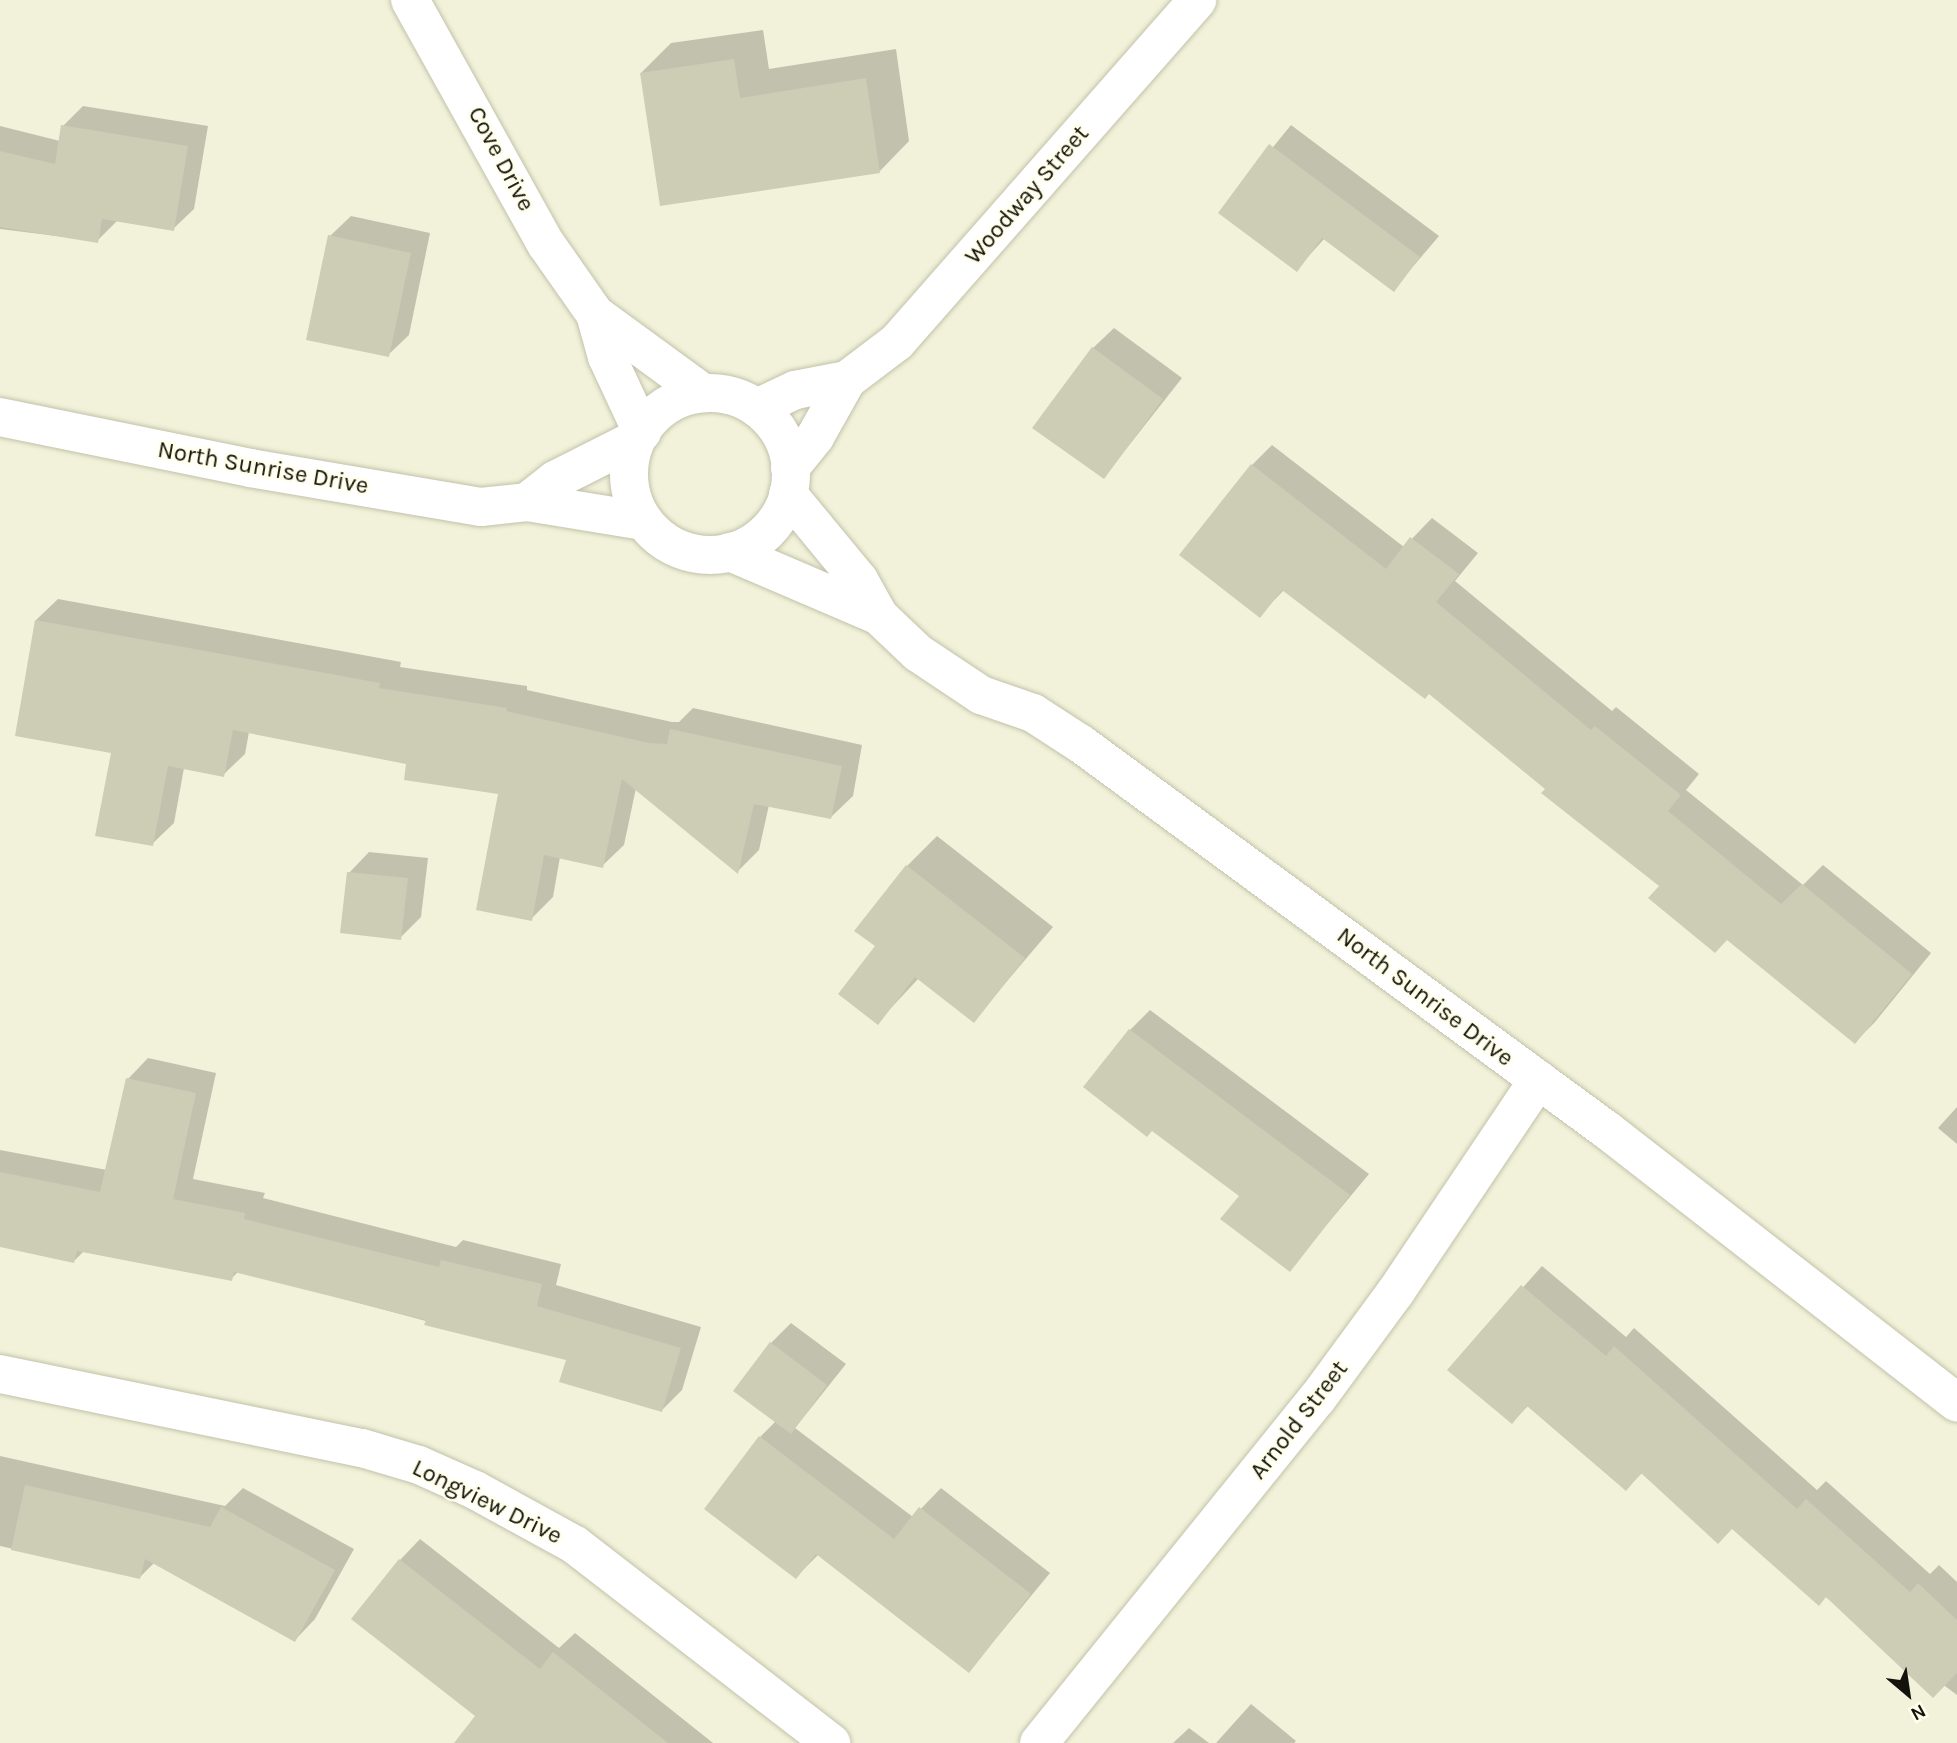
<!DOCTYPE html>
<html>
<head>
<meta charset="utf-8">
<style>
  body { margin:0 }
  #map { position:relative; width:1957px; height:1743px; overflow:hidden; background:#f2f2da; font-family:Karla,sans-serif }
  div>[style] { position:absolute }
  [style*='--x'] { left:calc(var(--x)*1px); top:calc(var(--y)*1px); width:calc(var(--w)*1px); rotate:calc(var(--a)*1deg) }
  .shadow>* { inset:0; background:#0003 }
  .building>* { inset:0; background:#cdcdb6 }
  .roads { filter:drop-shadow(0 0 2px #c2c2ab) drop-shadow(0 0 2px #c2c2ab) }
  .minor>* { height:38px; margin:-19px; padding:0 19px; transform-origin:19px; border-radius:19px; background:#fff }
  .minor>.ring { margin:-19px; padding:0; box-sizing:content-box; background:none; border:38px solid #fff; border-radius:50% }
  span { translate:-50% -50%; white-space:nowrap; text-align:center; line-height:1.15; -webkit-text-stroke:5px #ffffeb; paint-order:stroke }
  .street-label { font-size:24px; color:#13130b }
  .north { position:absolute; left:1873px; top:1659px; width:70px; height:70px; -webkit-text-stroke:5px #ffffeb; paint-order:stroke; rotate:151deg; font-size:19px; font-weight:700; line-height:28px; text-align:center; color:#13130b }
  .north::after { content:''; display:block; margin:auto; width:24px; height:32px; background:#13130b; clip-path:polygon(50% 0,100% 100%,50% 72%,0 100%) }
</style>
</head>
<body>
<div id="map">
  <div class="shadow">
    <i style="clip-path:polygon(763px 30px,769px 69px,896px 49px,909px 141px,880px 171px,641px 73px,671px 43px)"></i>
    <i style="clip-path:polygon(83px 106px,208px 126px,194px 209px,173px 229px,118px 220px,97px 241px,0 229px,0 126px,60px 141px,63px 126px)"></i>
    <i style="clip-path:polygon(1291px 125px,1439px 236px,1394px 289px,1325px 238px,1296px 270px,1220px 212px)"></i>
    <i style="clip-path:polygon(351px 216px,430px 233px,409px 335px,388px 355px,330px 236px)"></i>
    <i style="clip-path:polygon(1114px 328px,1182px 378px,1104px 477px,1093px 348px)"></i>
    <i style="clip-path:polygon(1272px 445px,1404px 547px,1432px 518px,1478px 553px,1455px 581px,1612px 711px,1616px 707px,1699px 774px,1686px 790px,1803px 885px,1823px 865px,1931px 953px,1875px 1022px,1855px 1042px,1430px 692px,1284px 590px,1260px 615px,1252px 465px)"></i>
    <i style="clip-path:polygon(58px 599px,401px 662px,400px 667px,527px 686px,527px 690px,672px 722px,679px 722px,693px 708px,862px 745px,853px 796px,831px 817px,769px 805px,759px 850px,738px 871px,636px 788px,624px 845px,602px 866px,560px 857px,553px 897px,531px 919px,500px 793px,408px 762px,249px 732px,245px 754px,223px 775px,184px 768px,174px 823px,152px 844px,114px 751px,36px 620px)"></i>
    <i style="clip-path:polygon(937px 836px,1053px 927px,974px 1020px,919px 978px,877px 1023px,877px 946px,907px 866px)"></i>
    <i style="clip-path:polygon(369px 852px,428px 858px,421px 917px,400px 938px,349px 873px)"></i>
    <i style="clip-path:polygon(1150px 1010px,1369px 1174px,1289px 1270px,1241px 1196px,1153px 1129px,1130px 1030px)"></i>
    <i style="clip-path:polygon(148px 1058px,216px 1073px,193px 1179px,265px 1193px,263px 1198px,456px 1247px,463px 1240px,561px 1264px,556px 1285px,701px 1327px,682px 1390px,662px 1410px,568px 1359px,239px 1271px,231px 1279px,84px 1251px,74px 1261px,0 1245px,0 1150px,107px 1170px,128px 1079px)"></i>
    <i style="clip-path:polygon(1957px 1107px,1957px 1144px,1938px 1128px)"></i>
    <i style="clip-path:polygon(1542px 1266px,1626px 1337px,1634px 1328px,1817px 1490px,1826px 1481px,1930px 1574px,1939px 1565px,1957px 1582px,1957px 1695px,1732px 1527px,1643px 1472px,1626px 1489px,1529px 1405px,1512px 1422px,1450px 1370px)"></i>
    <i style="clip-path:polygon(791px 1323px,846px 1364px,795px 1428px,913px 1517px,941px 1488px,1050px 1573px,969px 1671px,819px 1554px,796px 1577px,760px 1437px,776px 1421px,771px 1343px)"></i>
    <i style="clip-path:polygon(0 1456px,225px 1506px,243px 1488px,354px 1549px,315px 1619px,295px 1640px,154px 1563px,140px 1577px,0 1546px)"></i>
    <i style="clip-path:polygon(420px 1539px,559px 1648px,575px 1633px,713px 1743px,456px 1743px,478px 1716px,400px 1560px)"></i>
    <i style="clip-path:polygon(1251px 1704px,1296px 1741px,1294px 1743px,1216px 1743px)"></i>
    <i style="clip-path:polygon(1189px 1728px,1209px 1743px,1173px 1743px)"></i>
  </div>
  <div class="building">
    <i style="clip-path:polygon(734px 59px,740px 98px,866px 78px,880px 173px,660px 206px,640px 73px)"></i>
    <i style="clip-path:polygon(61px 125px,188px 146px,174px 231px,102px 219px,98px 243px,0 227px,0 151px,55px 164px)"></i>
    <i style="clip-path:polygon(1269px 144px,1420px 257px,1394px 292px,1322px 238px,1297px 272px,1218px 213px)"></i>
    <i style="clip-path:polygon(328px 235px,411px 253px,389px 357px,306px 340px)"></i>
    <i style="clip-path:polygon(1092px 347px,1163px 399px,1104px 479px,1032px 428px)"></i>
    <i style="clip-path:polygon(1251px 464px,1386px 569px,1410px 537px,1459px 574px,1436px 602px,1591px 730px,1595px 726px,1681px 795px,1668px 811px,1781px 904px,1802px 884px,1912px 974px,1855px 1044px,1727px 940px,1715px 953px,1648px 898px,1659px 886px,1541px 793px,1545px 789px,1429px 694px,1425px 699px,1282px 590px,1260px 618px,1179px 555px)"></i>
    <i style="clip-path:polygon(35px 620px,380px 683px,379px 688px,507px 708px,506px 711px,649px 743px,667px 744px,670px 729px,842px 766px,831px 819px,754px 804px,738px 874px,622px 779px,603px 868px,544px 855px,532px 921px,476px 910px,498px 794px,404px 780px,406px 764px,233px 730px,224px 777px,168px 766px,153px 846px,95px 836px,111px 753px,15px 736px)"></i>
    <i style="clip-path:polygon(906px 865px,1025px 958px,974px 1023px,915px 977px,878px 1025px,838px 994px,875px 946px,854px 931px)"></i>
    <i style="clip-path:polygon(347px 872px,408px 878px,401px 940px,340px 933px)"></i>
    <i style="clip-path:polygon(1129px 1029px,1350px 1195px,1290px 1272px,1220px 1219px,1239px 1196px,1152px 1131px,1147px 1137px,1083px 1087px)"></i>
    <i style="clip-path:polygon(126px 1078px,196px 1093px,173px 1199px,245px 1213px,244px 1219px,439px 1267px,441px 1260px,542px 1284px,537px 1306px,681px 1348px,662px 1412px,559px 1382px,566px 1360px,424px 1325px,426px 1320px,234px 1272px,232px 1281px,77px 1251px,74px 1263px,0 1247px,0 1172px,100px 1192px)"></i>
    <i style="clip-path:polygon(1521px 1285px,1606px 1356px,1614px 1346px,1797px 1509px,1806px 1499px,1910px 1592px,1918px 1583px,1957px 1620px,1957px 1673px,1933px 1698px,1826px 1597px,1819px 1606px,1732px 1529px,1718px 1544px,1641px 1473px,1626px 1491px,1527px 1406px,1512px 1424px,1447px 1370px)"></i>
    <i style="clip-path:polygon(770px 1342px,827px 1385px,791px 1434px,733px 1391px)"></i>
    <i style="clip-path:polygon(759px 1436px,894px 1539px,919px 1507px,1031px 1594px,969px 1673px,816px 1554px,796px 1579px,704px 1509px)"></i>
    <i style="clip-path:polygon(25px 1485px,210px 1527px,221px 1507px,335px 1570px,295px 1642px,145px 1559px,140px 1579px,11px 1550px)"></i>
    <i style="clip-path:polygon(399px 1559px,540px 1669px,553px 1652px,668px 1743px,454px 1743px,475px 1716px,351px 1619px)"></i>
  </div>
  <div class="roads">
    <div class="minor">
      <i style="--x:410;--y:0;--w:279;--a:60.9"></i>
      <i style="--x:546;--y:244;--w:85;--a:55"></i>
      <i style="--x:595;--y:314;--w:134;--a:36.2"></i>
      <i style="--x:595;--y:314;--w:45;--a:74.4"></i>
      <i style="--x:607;--y:357;--w:83;--a:65"></i>
      <i class="ring" style="left:629px;top:393px;width:124px;height:124px"></i>
      <i style="--x:757;--y:408;--w:42;--a:-25.3"></i>
      <i style="--x:795;--y:390;--w:53;--a:-10.9"></i>
      <i style="--x:0;--y:417;--w:255;--a:11.5"></i>
      <i style="--x:250;--y:468;--w:234;--a:9.6"></i>
      <i style="--x:481;--y:507;--w:46;--a:-6.2"></i>
      <i style="--x:527;--y:502;--w:118;--a:9.3"></i>
      <i style="--x:790;--y:468;--w:40;--a:-51"></i>
      <i style="--x:815;--y:437;--w:65;--a:-60.7"></i>
      <i style="--x:847;--y:380;--w:63;--a:-37.2"></i>
      <i style="--x:897;--y:342;--w:455;--a:-48.7"></i>
      <i style="--x:788;--y:494;--w:112;--a:50.5"></i>
      <i style="--x:859;--y:580;--w:41;--a:60.9"></i>
      <i style="--x:879;--y:616;--w:54;--a:43.5"></i>
      <i style="--x:918;--y:653;--w:76;--a:33.7"></i>
      <i style="--x:981;--y:695;--w:55;--a:19.1"></i>
      <i style="--x:1033;--y:713;--w:57;--a:32.9"></i>
      <i style="--x:1081;--y:744;--w:654;--a:36.29"></i>
      <i style="--x:1608;--y:1131;--w:442;--a:37.9"></i>
      <i style="--x:527;--y:502;--w:36;--a:-38"></i>
      <i style="--x:555;--y:480;--w:91;--a:-26.8"></i>
      <i style="--x:730;--y:552;--w:162;--a:23.2"></i>
      <i style="--x:0;--y:1374;--w:369;--a:11.6"></i>
      <i style="--x:362;--y:1448;--w:59;--a:16.6"></i>
      <i style="--x:419;--y:1465;--w:61;--a:24.1"></i>
      <i style="--x:475;--y:1490;--w:114;--a:28.8"></i>
      <i style="--x:575;--y:1545;--w:324;--a:37.7"></i>
      <i style="--x:1039;--y:1743;--w:442;--a:-51.1"></i>
      <i style="--x:1317;--y:1399;--w:132;--a:-53.7"></i>
      <i style="--x:1395;--y:1293;--w:257;--a:-56.1"></i>
    </div>
  </div>
  <div class="street-label">
    <span style="left:501px;top:159px;rotate:62deg">Cove Drive</span>
    <span style="left:1027px;top:195px;rotate:-49deg">Woodway Street</span>
    <span style="left:263px;top:468px;rotate:10deg">North Sunrise Drive</span>
    <span style="left:1425px;top:997px;rotate:37deg">North Sunrise Drive</span>
    <span style="left:1299px;top:1420px;rotate:-52deg">Arnold Street</span>
    <span style="left:487px;top:1502px;rotate:26deg">Longview Drive</span>
  </div>
  <div class="north">N</div>
</div>
</body>
</html>
